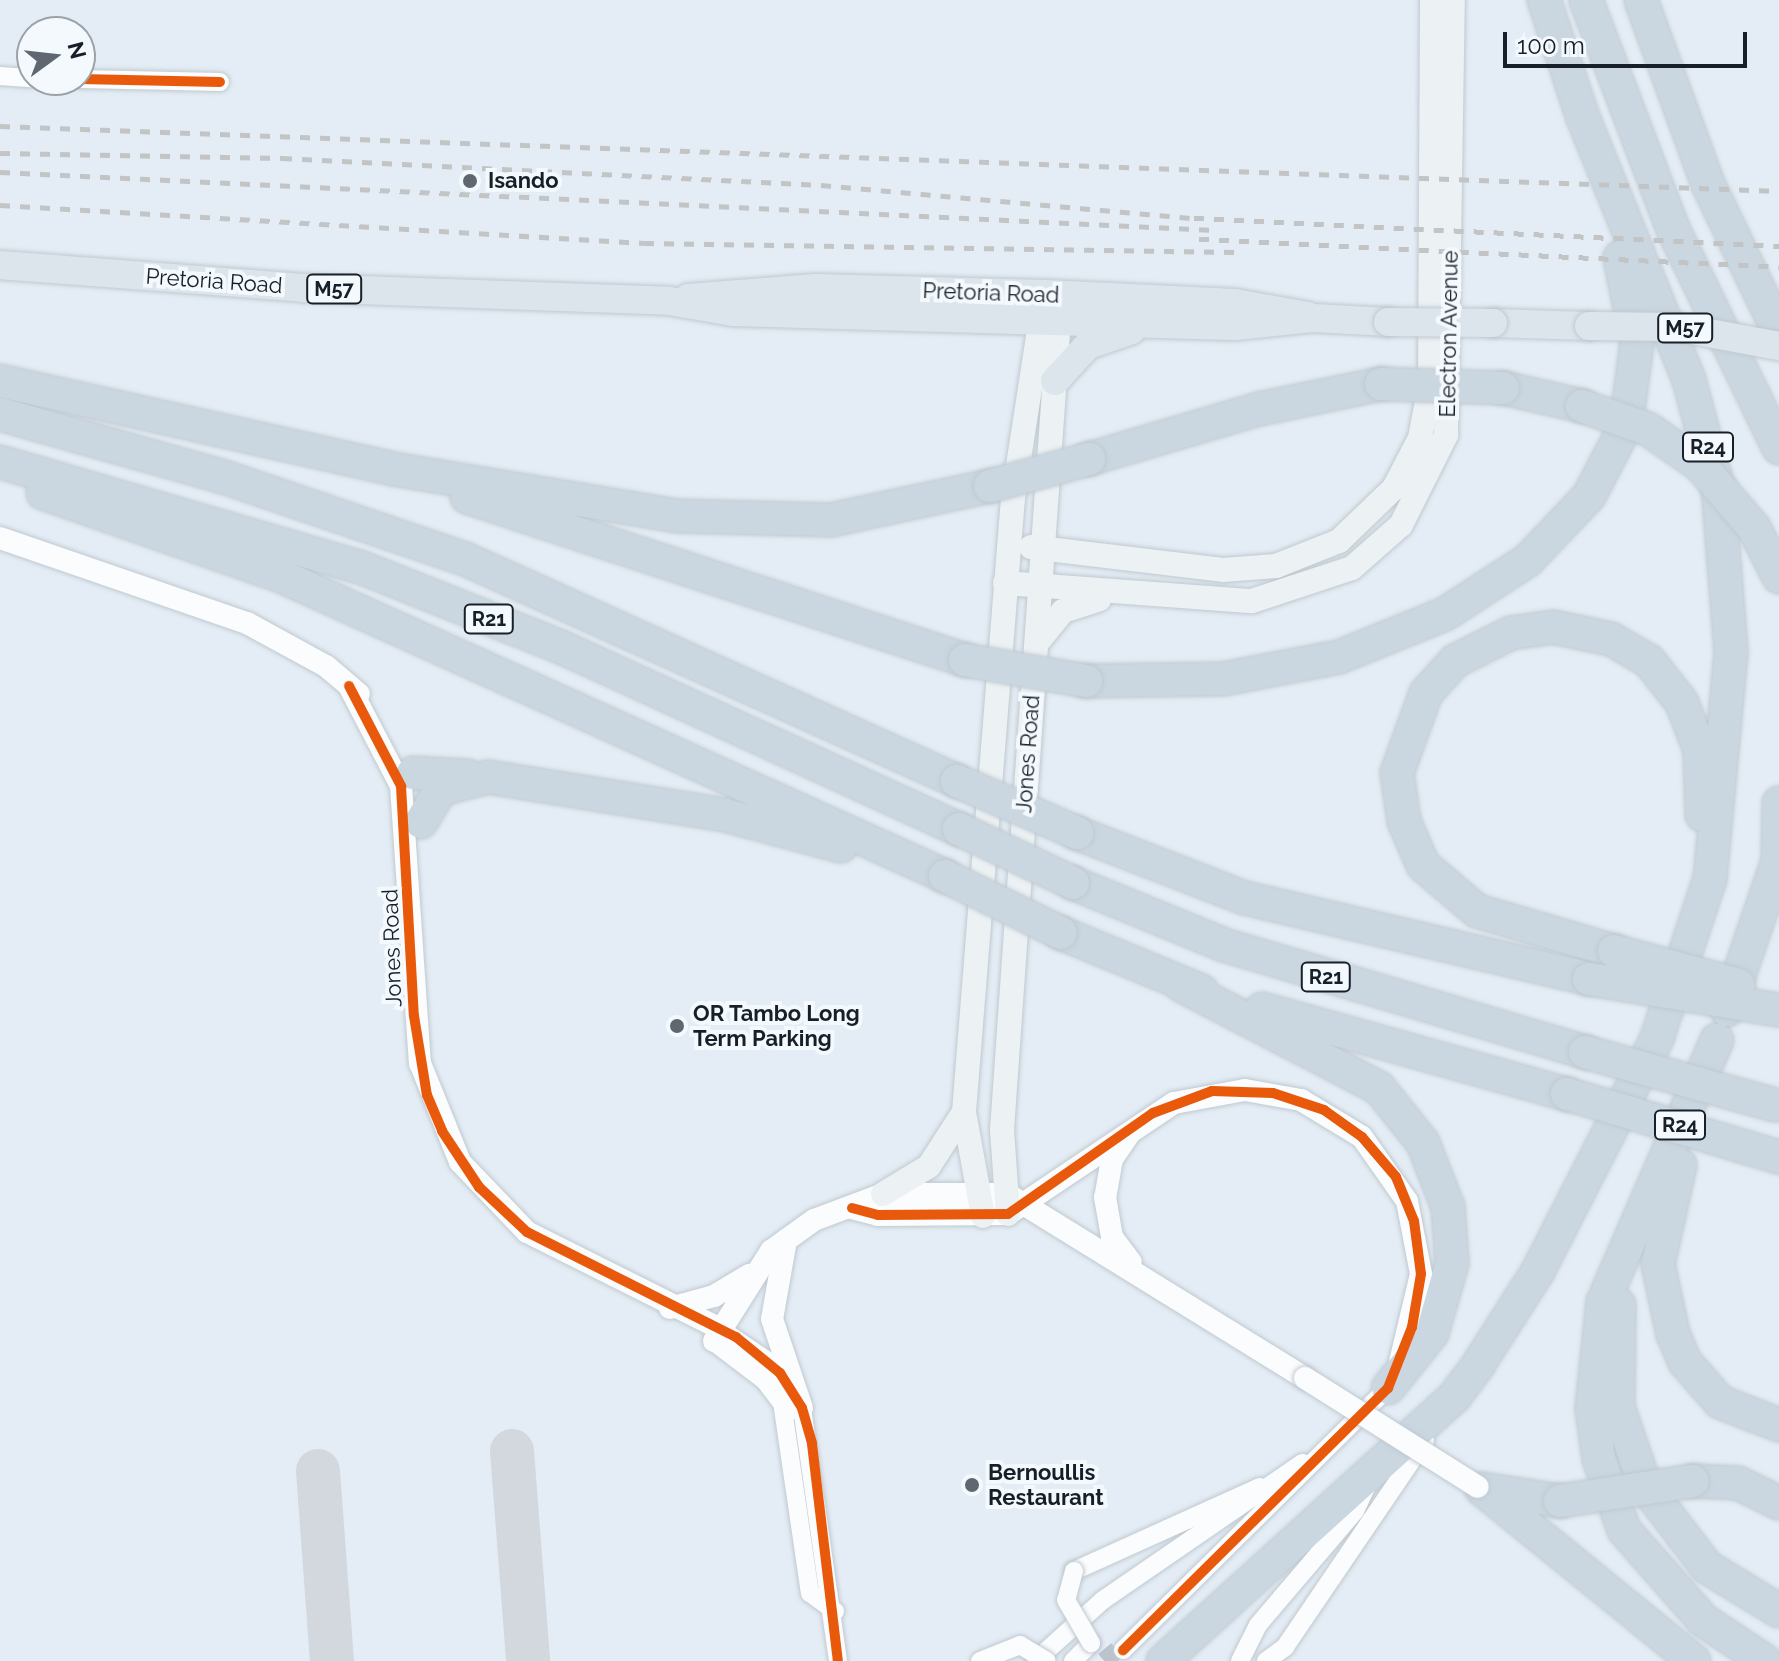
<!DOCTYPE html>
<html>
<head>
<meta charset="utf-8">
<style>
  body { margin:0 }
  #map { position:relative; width:1779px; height:1661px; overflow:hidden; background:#e4edf5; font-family:Raleway,sans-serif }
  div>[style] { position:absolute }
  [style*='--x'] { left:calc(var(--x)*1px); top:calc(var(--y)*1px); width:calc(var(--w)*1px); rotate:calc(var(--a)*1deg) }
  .taxiway>* { height:44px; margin:-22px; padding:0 22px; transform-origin:22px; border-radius:22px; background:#d3d8de }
  .minor-tunnel>* { height:18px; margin-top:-9px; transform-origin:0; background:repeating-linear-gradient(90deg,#bbc4cc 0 18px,transparent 0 27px) }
  .roads { filter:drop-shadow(0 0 2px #c0c9d0) drop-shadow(0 0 2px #c0c9d0) }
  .minor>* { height:18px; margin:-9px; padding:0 9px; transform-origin:9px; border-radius:9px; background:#fbfcfe }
  .tertiary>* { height:22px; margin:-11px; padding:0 11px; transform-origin:11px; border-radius:11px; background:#fbfcfe }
  .secondary>* { height:24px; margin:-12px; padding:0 12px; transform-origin:12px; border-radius:12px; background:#ecf1f4 }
  .primary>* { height:28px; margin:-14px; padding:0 14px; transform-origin:14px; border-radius:14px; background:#dde5ec }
  .motorway>* { height:32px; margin:-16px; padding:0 16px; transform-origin:16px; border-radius:16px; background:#cad7e1 }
  .rail>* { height:5px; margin-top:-2.5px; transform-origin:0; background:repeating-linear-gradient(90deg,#c2c4c6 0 10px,transparent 0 20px) }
  .bridges { filter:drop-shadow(0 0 2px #c0c9d0) drop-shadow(0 0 2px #c0c9d0) }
  .minor-bridge>* { height:18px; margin:-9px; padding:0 9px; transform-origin:9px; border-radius:9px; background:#fbfcfe }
  .tertiary-bridge>* { height:22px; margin:-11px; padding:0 11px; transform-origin:11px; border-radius:11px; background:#fbfcfe }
  .primary-bridge>* { height:28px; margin:-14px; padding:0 14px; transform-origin:14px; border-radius:14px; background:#dde5ec }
  .motorway-bridge>* { height:32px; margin:-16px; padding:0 16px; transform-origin:16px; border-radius:16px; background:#cad7e1 }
  .cycleway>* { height:10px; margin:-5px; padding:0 5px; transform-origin:5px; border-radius:5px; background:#e8590c }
  .dots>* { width:22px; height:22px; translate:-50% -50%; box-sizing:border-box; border:4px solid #f4f9fe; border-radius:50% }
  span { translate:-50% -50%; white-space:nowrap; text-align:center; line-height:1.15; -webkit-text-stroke:8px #f4f9fe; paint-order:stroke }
  .shield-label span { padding:2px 6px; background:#f4f9fe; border:2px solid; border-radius:6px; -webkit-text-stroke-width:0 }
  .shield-label { font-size:20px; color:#172028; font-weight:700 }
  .poi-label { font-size:22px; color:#172028; font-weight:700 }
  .left { translate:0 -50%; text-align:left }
  .street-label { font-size:22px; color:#172028 }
  .north { position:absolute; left:16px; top:16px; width:80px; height:80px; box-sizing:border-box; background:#f4f9fe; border:2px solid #9ca2a8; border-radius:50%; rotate:75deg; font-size:22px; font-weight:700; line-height:32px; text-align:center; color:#172028 }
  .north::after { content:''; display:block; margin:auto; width:28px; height:36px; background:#5f6870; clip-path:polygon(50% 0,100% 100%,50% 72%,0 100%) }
  .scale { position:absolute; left:1503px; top:32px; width:244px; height:36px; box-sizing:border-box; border:4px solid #172028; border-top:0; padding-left:10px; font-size:24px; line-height:28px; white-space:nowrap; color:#172028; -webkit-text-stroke:6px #f4f9fe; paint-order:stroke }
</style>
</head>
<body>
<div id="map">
  <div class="taxiway">
    <i style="--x:512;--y:1451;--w:211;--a:85.6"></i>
    <i style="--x:318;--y:1471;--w:191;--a:85.8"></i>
  </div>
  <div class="minor-tunnel">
    <i style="--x:1104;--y:1661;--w:17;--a:-40"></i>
  </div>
  <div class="roads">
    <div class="minor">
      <i style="--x:0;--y:76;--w:32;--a:4"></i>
      <i style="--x:80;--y:79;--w:140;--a:1.2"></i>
      <i style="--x:719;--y:1328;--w:59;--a:34"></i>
      <i style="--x:768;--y:1361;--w:58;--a:54.1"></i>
      <i style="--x:802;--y:1408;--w:256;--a:81.9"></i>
      <i style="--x:714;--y:1342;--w:64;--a:37.4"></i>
      <i style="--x:765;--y:1381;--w:39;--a:53"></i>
      <i style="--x:782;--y:1402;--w:193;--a:81.7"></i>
      <i style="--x:810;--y:1593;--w:31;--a:36"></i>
      <i style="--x:1074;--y:1571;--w:204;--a:-24.3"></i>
      <i style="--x:1123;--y:1650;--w:373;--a:-44.7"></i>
      <i style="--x:1035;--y:1661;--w:91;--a:-41.9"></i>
      <i style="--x:1103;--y:1600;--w:242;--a:-34.5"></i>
      <i style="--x:1073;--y:1661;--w:25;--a:-45"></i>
      <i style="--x:1240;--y:1661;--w:40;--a:-63.4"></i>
      <i style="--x:1258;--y:1625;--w:150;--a:-49.6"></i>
      <i style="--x:1355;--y:1511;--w:31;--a:-65"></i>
      <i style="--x:1266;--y:1661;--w:24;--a:-36"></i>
      <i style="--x:1285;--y:1647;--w:249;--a:-55.8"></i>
    </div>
    <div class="tertiary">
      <i style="--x:0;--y:538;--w:261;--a:19"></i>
      <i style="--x:247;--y:623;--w:90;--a:28.6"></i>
      <i style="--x:326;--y:666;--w:43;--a:40.3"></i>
      <i style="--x:349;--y:686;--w:113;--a:62.5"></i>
      <i style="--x:401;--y:786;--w:278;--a:86.1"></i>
      <i style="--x:420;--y:1063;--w:107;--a:68"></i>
      <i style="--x:460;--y:1162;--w:97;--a:46.3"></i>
      <i style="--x:527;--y:1232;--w:215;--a:26.6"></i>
      <i style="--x:1129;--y:1134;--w:30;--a:124"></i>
      <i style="--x:1112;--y:1159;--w:39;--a:100"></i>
      <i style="--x:1105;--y:1197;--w:41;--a:80.1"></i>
      <i style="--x:1112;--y:1237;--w:31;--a:53"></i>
      <i style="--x:852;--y:1208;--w:27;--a:15"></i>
      <i style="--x:878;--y:1215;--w:130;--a:-0.4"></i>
      <i style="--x:1008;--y:1214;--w:200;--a:-33.8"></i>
      <i style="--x:1174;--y:1103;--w:72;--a:-10.4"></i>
      <i style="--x:1245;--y:1090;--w:57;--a:10.1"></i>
      <i style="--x:1301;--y:1100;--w:71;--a:31.2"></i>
      <i style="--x:1362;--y:1137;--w:78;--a:54.9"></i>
      <i style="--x:1407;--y:1201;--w:74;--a:79.1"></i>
      <i style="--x:1421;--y:1274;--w:90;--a:103.4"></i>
      <i style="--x:786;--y:1240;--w:80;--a:100"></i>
      <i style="--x:772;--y:1319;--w:94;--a:71.4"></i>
      <i style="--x:670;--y:1308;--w:46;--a:-15.3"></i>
      <i style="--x:714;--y:1296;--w:41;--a:-31"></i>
      <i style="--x:714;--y:1341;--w:107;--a:-57.7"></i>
      <i style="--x:771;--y:1251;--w:53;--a:-35.8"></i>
      <i style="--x:814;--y:1220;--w:74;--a:-20.6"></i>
      <i style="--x:883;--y:1194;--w:124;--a:0"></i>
      <i style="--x:1007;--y:1194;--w:350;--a:31.7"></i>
    </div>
    <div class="secondary">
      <i style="--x:1031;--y:547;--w:193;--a:6.8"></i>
      <i style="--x:1223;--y:570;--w:53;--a:-4.3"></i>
      <i style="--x:1276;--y:566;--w:68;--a:-21.6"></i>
      <i style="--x:1339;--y:541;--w:76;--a:-43.9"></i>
      <i style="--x:1394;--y:488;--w:56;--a:-62.5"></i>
      <i style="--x:1420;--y:438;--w:54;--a:-79.3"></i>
      <i style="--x:1430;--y:385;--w:385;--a:-89.7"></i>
      <i style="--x:1005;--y:583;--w:248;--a:4.2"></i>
      <i style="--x:1252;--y:601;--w:105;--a:-18.3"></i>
      <i style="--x:1352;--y:568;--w:65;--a:-41.3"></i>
      <i style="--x:1401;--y:525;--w:101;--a:-63.4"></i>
      <i style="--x:1446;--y:435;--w:435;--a:-89.1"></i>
      <i style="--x:1037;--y:643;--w:41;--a:-50.9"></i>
      <i style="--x:1063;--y:611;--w:38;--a:-18"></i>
      <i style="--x:883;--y:1194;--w:54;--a:-31.3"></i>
      <i style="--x:929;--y:1166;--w:64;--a:-57.1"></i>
      <i style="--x:1008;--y:1214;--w:84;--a:-94.1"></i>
      <i style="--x:1002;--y:1130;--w:827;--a:-85.98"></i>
      <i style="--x:983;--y:1216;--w:106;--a:-100.4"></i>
      <i style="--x:964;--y:1112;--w:616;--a:-85.44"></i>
      <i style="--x:1013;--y:498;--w:195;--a:-81.2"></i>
    </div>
    <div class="primary">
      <i style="--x:0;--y:265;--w:304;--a:4.3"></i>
      <i style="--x:303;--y:288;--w:366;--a:2"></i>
      <i style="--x:669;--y:301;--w:65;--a:9.8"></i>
      <i style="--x:733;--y:312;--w:502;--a:1.6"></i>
      <i style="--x:1235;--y:326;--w:78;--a:-5.9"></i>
      <i style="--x:1313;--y:318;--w:75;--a:3.1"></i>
      <i style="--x:688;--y:298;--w:128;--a:-4.5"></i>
      <i style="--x:816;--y:288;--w:229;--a:1.5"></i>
      <i style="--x:1045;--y:294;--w:190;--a:2.7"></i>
      <i style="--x:1235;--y:303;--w:74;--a:10.1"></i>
      <i style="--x:1493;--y:323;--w:96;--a:1.8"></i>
      <i style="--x:1055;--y:381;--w:49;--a:-47.5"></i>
      <i style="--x:1088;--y:345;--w:46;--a:-18.8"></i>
    </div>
    <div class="motorway">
      <i style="--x:1586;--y:0;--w:245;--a:69.2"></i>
      <i style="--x:1673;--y:229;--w:243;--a:64.2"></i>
      <i style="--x:1641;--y:0;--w:196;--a:70"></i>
      <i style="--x:1708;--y:184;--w:164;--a:64.4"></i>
      <i style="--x:0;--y:381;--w:403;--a:12.6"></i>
      <i style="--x:393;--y:469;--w:288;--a:9.4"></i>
      <i style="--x:677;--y:516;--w:154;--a:1.5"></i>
      <i style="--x:831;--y:520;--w:163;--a:-12.1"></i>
      <i style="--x:1503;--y:388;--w:81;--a:12.8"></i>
      <i style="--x:0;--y:414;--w:230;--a:15.7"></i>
      <i style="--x:221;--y:476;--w:258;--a:18.8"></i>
      <i style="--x:465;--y:559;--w:540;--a:24.29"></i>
      <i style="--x:1089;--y:459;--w:177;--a:-16.4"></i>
      <i style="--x:1259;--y:409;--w:125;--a:-11.6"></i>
      <i style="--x:0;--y:462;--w:375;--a:16.3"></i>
      <i style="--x:360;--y:567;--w:216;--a:21.7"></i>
      <i style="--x:561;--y:647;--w:438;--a:24.6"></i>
      <i style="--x:43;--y:493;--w:252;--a:19.2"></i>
      <i style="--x:281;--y:576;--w:729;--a:24.31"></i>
      <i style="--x:467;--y:497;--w:524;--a:18.12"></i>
      <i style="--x:1086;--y:681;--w:137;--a:-0.8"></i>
      <i style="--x:1223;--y:679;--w:118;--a:-10.7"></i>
      <i style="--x:1339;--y:657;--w:114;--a:-22.1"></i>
      <i style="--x:1445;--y:614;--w:99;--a:-33"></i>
      <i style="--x:1528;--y:560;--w:88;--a:-46.4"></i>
      <i style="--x:1589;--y:496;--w:80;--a:-62.5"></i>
      <i style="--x:1626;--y:425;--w:83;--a:-82.4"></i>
      <i style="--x:1637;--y:343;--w:87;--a:-101.3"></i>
      <i style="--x:413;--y:773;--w:55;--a:3.1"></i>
      <i style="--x:421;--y:822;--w:39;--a:-59"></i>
      <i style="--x:441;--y:789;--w:49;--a:-14.3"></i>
      <i style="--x:488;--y:777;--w:240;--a:9.1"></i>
      <i style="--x:725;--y:815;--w:120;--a:15"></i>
      <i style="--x:1077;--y:833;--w:180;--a:21.2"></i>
      <i style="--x:1245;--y:898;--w:353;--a:13.2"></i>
      <i style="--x:1778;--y:862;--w:59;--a:-89"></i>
      <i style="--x:1073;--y:883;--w:163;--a:22.3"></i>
      <i style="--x:1224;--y:945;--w:377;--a:16.5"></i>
      <i style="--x:1061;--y:933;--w:152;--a:22.4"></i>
      <i style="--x:1614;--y:951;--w:143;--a:-163.7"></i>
      <i style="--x:1477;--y:911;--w:71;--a:-139.6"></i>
      <i style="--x:1423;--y:865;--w:48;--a:-113.4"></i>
      <i style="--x:1404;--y:821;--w:49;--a:-98.3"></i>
      <i style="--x:1397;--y:773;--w:85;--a:-70.1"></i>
      <i style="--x:1426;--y:693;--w:43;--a:-47.8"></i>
      <i style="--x:1455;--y:661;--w:63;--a:-26.6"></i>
      <i style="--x:1511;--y:633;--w:42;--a:-8.1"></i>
      <i style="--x:1553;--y:627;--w:59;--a:11.7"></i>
      <i style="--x:1611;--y:639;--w:44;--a:30.1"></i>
      <i style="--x:1649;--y:661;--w:53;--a:51.8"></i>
      <i style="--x:1682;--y:703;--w:50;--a:69"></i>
      <i style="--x:1700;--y:750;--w:65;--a:88.2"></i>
      <i style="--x:1181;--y:985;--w:223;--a:27.5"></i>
      <i style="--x:1379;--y:1088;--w:70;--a:51.3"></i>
      <i style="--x:1423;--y:1143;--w:69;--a:68.7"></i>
      <i style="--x:1448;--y:1207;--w:56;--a:85.9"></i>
      <i style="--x:1452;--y:1263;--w:73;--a:105.9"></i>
      <i style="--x:1432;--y:1333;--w:70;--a:128.7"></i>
      <i style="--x:1262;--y:1009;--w:317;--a:15.6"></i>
      <i style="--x:1727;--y:1010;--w:161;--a:-71.1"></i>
      <i style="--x:1717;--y:1040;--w:286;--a:113.5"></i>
      <i style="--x:1603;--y:1302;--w:107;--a:95.9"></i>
      <i style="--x:1592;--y:1408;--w:51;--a:82.2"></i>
      <i style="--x:1599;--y:1459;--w:75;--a:70.6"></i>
      <i style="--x:1624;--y:1530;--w:120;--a:48.7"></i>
      <i style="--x:1703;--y:1620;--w:74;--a:33.5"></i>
      <i style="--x:1680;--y:1165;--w:101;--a:102.5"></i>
      <i style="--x:1658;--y:1264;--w:72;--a:77.9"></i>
      <i style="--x:1673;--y:1334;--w:30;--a:67"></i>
      <i style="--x:1685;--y:1362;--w:53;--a:48.8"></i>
      <i style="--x:1720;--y:1402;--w:63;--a:21.3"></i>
      <i style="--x:1619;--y:1305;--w:102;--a:90.6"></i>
      <i style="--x:1618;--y:1407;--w:83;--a:71.1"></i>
      <i style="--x:1645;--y:1486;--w:102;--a:52.6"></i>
      <i style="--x:1707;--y:1567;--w:84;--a:31.4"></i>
      <i style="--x:1693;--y:1481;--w:45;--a:2.5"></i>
      <i style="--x:1738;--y:1483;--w:46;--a:26"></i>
      <i style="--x:1482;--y:1489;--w:273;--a:39.1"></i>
      <i style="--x:1482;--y:1489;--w:79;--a:8.7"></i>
      <i style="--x:1163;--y:1661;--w:394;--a:-42.2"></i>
      <i style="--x:1455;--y:1396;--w:39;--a:-53"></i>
      <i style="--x:1478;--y:1365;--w:112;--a:-57.4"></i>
      <i style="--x:1538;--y:1271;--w:262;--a:-62.9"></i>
      <i style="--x:1657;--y:1038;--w:168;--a:-71.6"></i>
      <i style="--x:1710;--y:879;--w:229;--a:-84.7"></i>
      <i style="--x:1731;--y:651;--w:165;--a:-94.5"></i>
      <i style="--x:1718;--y:487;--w:111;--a:-105.2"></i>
      <i style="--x:1689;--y:380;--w:283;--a:-112"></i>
      <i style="--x:1583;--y:118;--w:124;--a:-108.3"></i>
    </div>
  </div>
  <div class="rail">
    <i style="--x:0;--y:126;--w:1780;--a:2.09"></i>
    <i style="--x:0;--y:153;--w:282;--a:1"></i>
    <i style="--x:282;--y:158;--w:540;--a:2.87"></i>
    <i style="--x:821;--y:185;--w:374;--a:5.1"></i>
    <i style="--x:1194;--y:218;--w:586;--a:2.74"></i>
    <i style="--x:0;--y:172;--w:1216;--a:2.73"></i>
    <i style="--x:0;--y:205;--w:645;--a:3.38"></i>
    <i style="--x:644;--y:243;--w:591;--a:0.87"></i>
    <i style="--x:1199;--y:239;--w:581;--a:2.76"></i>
  </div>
  <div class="bridges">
    <div class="minor-bridge">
      <i style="--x:1074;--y:1571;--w:30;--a:105"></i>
      <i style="--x:1066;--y:1600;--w:50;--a:59.8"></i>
      <i style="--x:980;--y:1661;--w:43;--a:-21.8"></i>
      <i style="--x:1020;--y:1645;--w:31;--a:31"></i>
    </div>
    <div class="tertiary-bridge">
      <i style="--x:1305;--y:1378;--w:204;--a:32.2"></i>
    </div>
    <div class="primary-bridge">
      <i style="--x:1388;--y:322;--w:105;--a:0.5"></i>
      <i style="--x:1589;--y:326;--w:88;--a:0.7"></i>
      <i style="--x:1677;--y:327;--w:104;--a:10.6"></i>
    </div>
    <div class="motorway-bridge">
      <i style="--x:1381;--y:384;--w:122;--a:1.9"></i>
      <i style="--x:1582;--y:406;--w:70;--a:19.2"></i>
      <i style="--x:1648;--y:429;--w:63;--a:34.7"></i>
      <i style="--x:1700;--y:465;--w:83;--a:49.4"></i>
      <i style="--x:1754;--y:528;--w:55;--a:63"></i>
      <i style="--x:990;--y:486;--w:103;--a:-15.3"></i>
      <i style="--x:965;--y:660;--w:123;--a:9.8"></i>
      <i style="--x:957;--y:781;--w:131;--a:23.4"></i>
      <i style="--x:959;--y:829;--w:126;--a:25.3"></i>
      <i style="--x:945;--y:876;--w:129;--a:26.2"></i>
      <i style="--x:1614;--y:951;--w:129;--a:15.3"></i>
      <i style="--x:1589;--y:979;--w:193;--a:9.3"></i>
      <i style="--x:1585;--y:1052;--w:197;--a:15.6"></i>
      <i style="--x:1567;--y:1094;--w:221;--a:16.6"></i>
      <i style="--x:1560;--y:1501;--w:134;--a:-8.6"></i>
    </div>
  </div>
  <div class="cycleway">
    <i style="--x:80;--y:79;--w:140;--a:1.2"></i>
    <i style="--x:349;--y:686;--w:113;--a:62.5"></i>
    <i style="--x:401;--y:786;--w:230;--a:86.8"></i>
    <i style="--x:414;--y:1016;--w:80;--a:80.7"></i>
    <i style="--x:427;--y:1095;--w:39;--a:67"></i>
    <i style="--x:442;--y:1131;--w:67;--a:56.5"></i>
    <i style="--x:479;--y:1187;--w:66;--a:43.2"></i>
    <i style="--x:527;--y:1232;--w:234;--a:26.7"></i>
    <i style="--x:736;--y:1337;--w:57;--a:39.3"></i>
    <i style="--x:780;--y:1373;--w:41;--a:57.8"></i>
    <i style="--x:802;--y:1408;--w:37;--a:74"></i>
    <i style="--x:812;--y:1444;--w:219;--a:83.2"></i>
    <i style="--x:852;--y:1208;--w:27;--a:15"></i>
    <i style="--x:878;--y:1215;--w:130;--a:-0.4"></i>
    <i style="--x:1008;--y:1214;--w:177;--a:-34.9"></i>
    <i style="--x:1153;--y:1113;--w:63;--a:-20.4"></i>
    <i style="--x:1212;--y:1091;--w:61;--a:1.9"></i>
    <i style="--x:1273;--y:1093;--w:54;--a:18.4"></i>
    <i style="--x:1324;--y:1110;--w:47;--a:35.4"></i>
    <i style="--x:1362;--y:1137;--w:52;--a:49.6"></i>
    <i style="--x:1396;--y:1177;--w:48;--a:67.8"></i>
    <i style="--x:1414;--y:1221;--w:53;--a:82.5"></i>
    <i style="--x:1421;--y:1274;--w:54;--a:99.6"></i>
    <i style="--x:1412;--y:1327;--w:66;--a:111.5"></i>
    <i style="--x:1388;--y:1388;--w:373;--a:135.3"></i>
  </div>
  <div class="dots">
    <i style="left:470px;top:181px;background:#5f6870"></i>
    <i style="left:677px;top:1026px;background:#5f6870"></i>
    <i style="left:972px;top:1485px;background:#5f6870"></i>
  </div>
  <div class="shield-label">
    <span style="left:334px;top:289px">M57</span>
    <span style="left:1685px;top:328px">M57</span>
    <span style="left:1708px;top:447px">R24</span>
    <span style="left:489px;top:619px">R21</span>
    <span style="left:1326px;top:977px">R21</span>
    <span style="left:1680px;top:1125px">R24</span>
  </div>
  <div class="poi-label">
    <span class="left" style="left:488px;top:181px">Isando</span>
    <span class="left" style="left:693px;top:1026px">OR Tambo Long<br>Term Parking</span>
    <span class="left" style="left:988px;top:1485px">Bernoullis<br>Restaurant</span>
  </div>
  <div class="street-label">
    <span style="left:214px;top:281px;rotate:4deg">Pretoria Road</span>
    <span style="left:991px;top:293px;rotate:2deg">Pretoria Road</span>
    <span style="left:1449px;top:334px;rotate:-89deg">Electron Avenue</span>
    <span style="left:1028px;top:754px;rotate:-86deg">Jones Road</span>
    <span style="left:392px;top:948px;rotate:-92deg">Jones Road</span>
  </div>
  <div class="north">N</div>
  <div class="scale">100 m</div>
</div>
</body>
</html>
